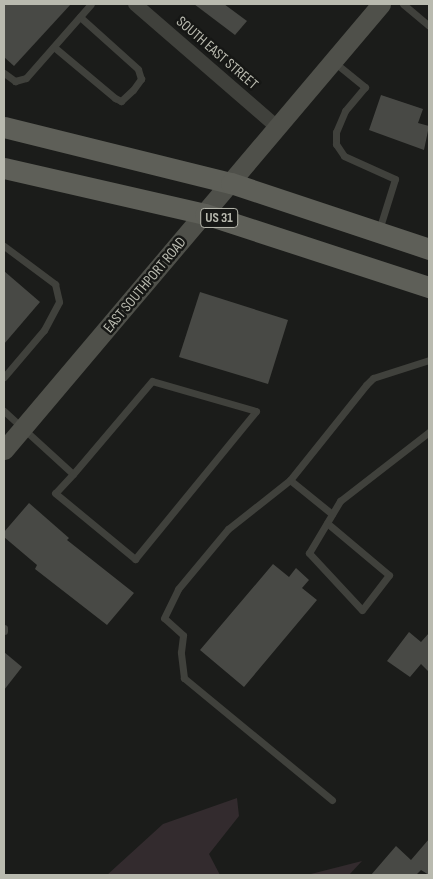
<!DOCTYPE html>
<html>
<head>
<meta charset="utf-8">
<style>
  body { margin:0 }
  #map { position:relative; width:433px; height:879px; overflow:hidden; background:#1b1c1a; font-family:"Sofia Sans Condensed",sans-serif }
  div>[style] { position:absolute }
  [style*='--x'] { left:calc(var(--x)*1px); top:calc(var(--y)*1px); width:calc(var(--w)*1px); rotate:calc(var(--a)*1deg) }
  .green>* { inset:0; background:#332b2e }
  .building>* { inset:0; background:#484945 }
  .lane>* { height:7px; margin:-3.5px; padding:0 3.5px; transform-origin:3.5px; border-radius:3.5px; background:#40413c }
  .street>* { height:14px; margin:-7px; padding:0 7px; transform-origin:7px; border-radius:7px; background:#40413c }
  .secondary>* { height:19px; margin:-9.5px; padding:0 9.5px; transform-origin:9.5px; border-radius:9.5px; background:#4f504a }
  .primary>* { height:21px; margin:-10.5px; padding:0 10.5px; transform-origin:10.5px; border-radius:10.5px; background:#5e5f58 }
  span { translate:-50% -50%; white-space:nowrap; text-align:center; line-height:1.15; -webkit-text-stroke:5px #161715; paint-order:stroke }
  .shield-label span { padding:1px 4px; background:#161715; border:1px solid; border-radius:4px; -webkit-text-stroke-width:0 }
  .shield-label { font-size:14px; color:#b9baaf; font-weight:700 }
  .street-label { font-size:15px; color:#b9baaf }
  .frame { position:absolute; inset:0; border:5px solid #b9baaf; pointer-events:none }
</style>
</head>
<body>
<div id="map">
  <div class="green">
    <i style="clip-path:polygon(237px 798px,239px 816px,209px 854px,220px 875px,107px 875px,163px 824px)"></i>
    <i style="clip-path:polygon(362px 861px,349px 875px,307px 875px)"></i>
  </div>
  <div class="building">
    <i style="clip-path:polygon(4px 4px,71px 4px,14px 66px,4px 57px)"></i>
    <i style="clip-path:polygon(194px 4px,224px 4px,247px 21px,235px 35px)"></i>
    <i style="clip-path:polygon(381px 95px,423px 109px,418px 123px,429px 126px,424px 150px,369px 130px)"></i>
    <i style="clip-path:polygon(4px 271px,40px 302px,4px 344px)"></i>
    <i style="clip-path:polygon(200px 292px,288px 320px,268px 384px,179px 357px)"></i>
    <i style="clip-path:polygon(29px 503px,69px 538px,67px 540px,134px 593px,107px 625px,35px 569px,37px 565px,4px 537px,4px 532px)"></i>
    <i style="clip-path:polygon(273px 564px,289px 577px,296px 568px,309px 580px,302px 588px,317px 600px,244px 687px,200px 650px)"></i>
    <i style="clip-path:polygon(409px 632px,421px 642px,429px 633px,429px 672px,421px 664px,410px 677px,387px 661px)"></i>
    <i style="clip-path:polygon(4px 652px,22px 667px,4px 690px)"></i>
    <i style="clip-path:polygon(429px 839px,429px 875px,421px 870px,416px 875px,371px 875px,396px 846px,411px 860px)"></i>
  </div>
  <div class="lane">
    <i style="--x:403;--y:4;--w:34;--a:40"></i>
    <i style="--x:54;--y:47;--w:80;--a:39.9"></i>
    <i style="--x:115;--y:98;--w:7;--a:27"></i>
    <i style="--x:121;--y:101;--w:16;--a:-43"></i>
    <i style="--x:133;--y:90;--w:14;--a:-54"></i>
    <i style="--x:141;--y:79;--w:10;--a:-107"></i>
    <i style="--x:138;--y:69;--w:78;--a:-138.1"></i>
    <i style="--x:334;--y:62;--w:40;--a:39"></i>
    <i style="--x:365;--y:87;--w:31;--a:130"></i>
    <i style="--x:345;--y:111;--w:23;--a:113"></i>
    <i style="--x:336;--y:132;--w:12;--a:90"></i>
    <i style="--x:336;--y:144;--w:14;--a:56"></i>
    <i style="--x:344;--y:156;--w:56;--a:24.3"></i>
    <i style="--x:395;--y:179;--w:53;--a:107.4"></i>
    <i style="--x:4;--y:73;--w:14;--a:36"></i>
    <i style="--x:15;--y:81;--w:11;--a:-15"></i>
    <i style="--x:26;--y:78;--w:98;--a:-48.7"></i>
    <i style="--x:4;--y:246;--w:64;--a:36.7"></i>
    <i style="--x:55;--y:284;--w:18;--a:77"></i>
    <i style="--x:59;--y:302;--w:32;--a:118"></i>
    <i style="--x:44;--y:330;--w:62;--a:130.4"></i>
    <i style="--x:4;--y:411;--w:93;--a:42.4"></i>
    <i style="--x:73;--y:474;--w:26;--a:133"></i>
    <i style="--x:55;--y:493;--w:104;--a:39.5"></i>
    <i style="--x:135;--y:559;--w:191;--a:-50.7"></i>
    <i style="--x:256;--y:411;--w:108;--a:-163.9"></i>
    <i style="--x:152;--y:381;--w:122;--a:130.3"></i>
    <i style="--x:290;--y:480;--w:54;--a:39"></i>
    <i style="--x:327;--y:523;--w:81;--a:40"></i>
    <i style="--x:389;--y:575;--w:44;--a:127.6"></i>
    <i style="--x:362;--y:610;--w:78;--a:-132.9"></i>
    <i style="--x:309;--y:553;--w:61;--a:-59.2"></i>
    <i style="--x:340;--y:501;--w:113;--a:-37.8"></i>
    <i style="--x:4;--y:628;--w:3;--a:90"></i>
    <i style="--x:332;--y:800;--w:192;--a:-140.5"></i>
    <i style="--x:184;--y:678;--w:26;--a:-97"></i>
    <i style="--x:181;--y:652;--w:17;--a:-83"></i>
    <i style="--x:183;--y:635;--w:25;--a:-138"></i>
    <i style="--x:164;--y:618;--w:32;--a:-64"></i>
    <i style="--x:178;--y:589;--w:78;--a:-50.2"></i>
    <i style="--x:228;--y:529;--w:79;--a:-38.3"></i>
    <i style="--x:290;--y:480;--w:122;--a:-51.3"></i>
    <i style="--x:366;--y:385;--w:10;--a:-45"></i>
    <i style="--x:373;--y:378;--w:59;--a:-17.8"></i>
  </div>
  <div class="street">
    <i style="--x:135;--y:4;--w:189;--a:40.9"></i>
  </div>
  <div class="secondary">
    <i style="--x:4;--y:450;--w:584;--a:-49.79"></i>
  </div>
  <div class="primary">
    <i style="--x:4;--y:127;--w:234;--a:13.9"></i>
    <i style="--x:231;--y:183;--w:209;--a:18.4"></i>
    <i style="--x:4;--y:168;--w:206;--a:12.9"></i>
    <i style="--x:205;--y:214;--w:236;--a:18.1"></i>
  </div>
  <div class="shield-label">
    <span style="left:219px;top:218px">US 31</span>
  </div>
  <div class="street-label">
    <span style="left:217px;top:53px;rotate:41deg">SOUTH EAST STREET</span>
    <span style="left:145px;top:285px;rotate:-50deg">EAST SOUTHPORT ROAD</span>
  </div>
  <div class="frame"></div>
</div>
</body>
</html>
